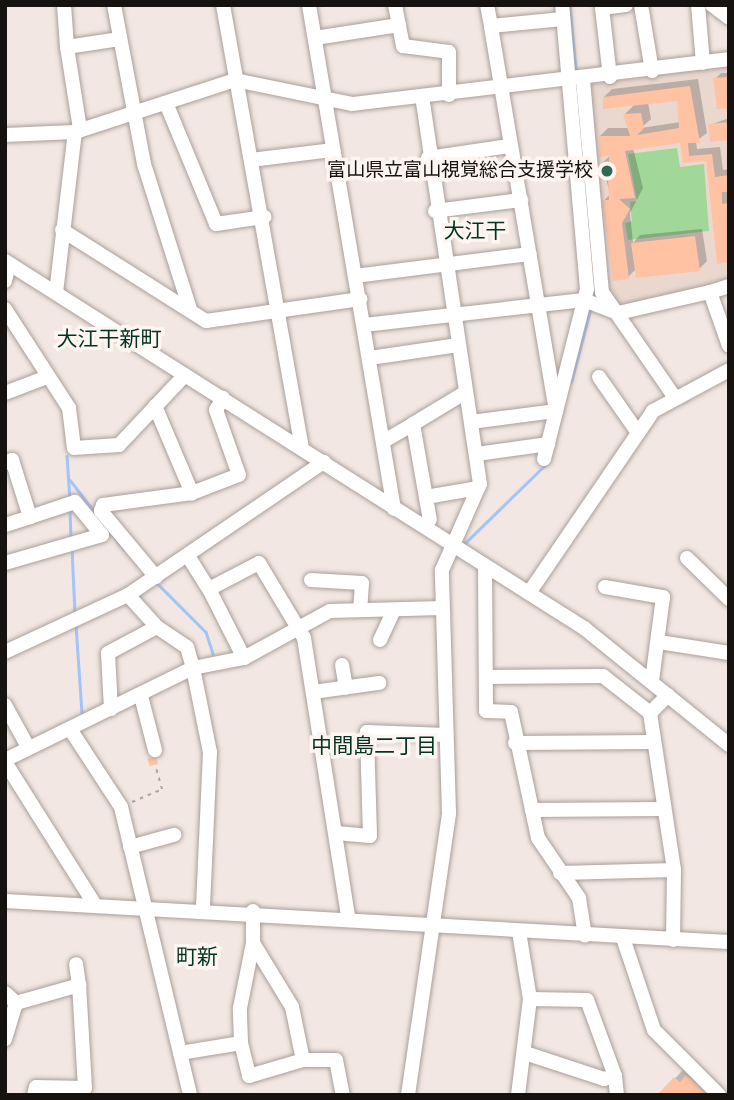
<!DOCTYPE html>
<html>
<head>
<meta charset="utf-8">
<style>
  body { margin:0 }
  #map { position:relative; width:734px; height:1100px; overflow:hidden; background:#f2e7e2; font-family:Signika,"Noto Sans JP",sans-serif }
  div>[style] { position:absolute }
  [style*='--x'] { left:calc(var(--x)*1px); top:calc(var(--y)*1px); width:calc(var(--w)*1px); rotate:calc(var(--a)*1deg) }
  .built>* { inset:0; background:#ead8cf }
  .green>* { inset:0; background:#a2d79a }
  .shadow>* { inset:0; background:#0003 }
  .stream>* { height:2.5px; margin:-1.25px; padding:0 1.25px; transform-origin:1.25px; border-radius:1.25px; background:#a4c3f8 }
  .building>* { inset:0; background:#ffc2a3 }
  .path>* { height:2px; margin-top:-1px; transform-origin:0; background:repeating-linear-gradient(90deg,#afa6a2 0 3.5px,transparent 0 8.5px) }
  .roads { filter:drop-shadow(0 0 2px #a99f9a) drop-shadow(0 0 2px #a99f9a) }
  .minor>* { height:14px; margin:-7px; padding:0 7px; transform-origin:7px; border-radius:7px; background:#fff }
  .dots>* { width:19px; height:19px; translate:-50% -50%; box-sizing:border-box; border:4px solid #fef5f1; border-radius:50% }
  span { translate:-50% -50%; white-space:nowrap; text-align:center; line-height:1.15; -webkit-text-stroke:7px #fef5f1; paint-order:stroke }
  .poi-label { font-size:19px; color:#151210 }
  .right { translate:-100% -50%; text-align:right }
  .neighbourhood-label { font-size:21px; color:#003323 }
  .frame { position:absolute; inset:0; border:7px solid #151210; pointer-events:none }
</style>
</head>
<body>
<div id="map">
  <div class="built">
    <i style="clip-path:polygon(729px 65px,729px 280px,624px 308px,605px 289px,586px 85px)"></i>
  </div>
  <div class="green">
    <i style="clip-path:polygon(677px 148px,680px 167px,704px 164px,709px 231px,628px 240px,625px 223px,632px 221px,630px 202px,637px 201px,628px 154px)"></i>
  </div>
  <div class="shadow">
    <i style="clip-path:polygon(721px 73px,729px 73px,729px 107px,715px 79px)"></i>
    <i style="clip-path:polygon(evenodd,698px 79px,707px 133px,696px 141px,697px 149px,720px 147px,723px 170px,729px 169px,729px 260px,708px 159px,684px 161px,682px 141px,633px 148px,643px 188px,630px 213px,633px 243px,640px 235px,702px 229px,707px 261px,699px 269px,636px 269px,628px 277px,604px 201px,610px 194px,602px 163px,612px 154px,600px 136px,608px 128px,630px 128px,625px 114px,636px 103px,604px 97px,612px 89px,698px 79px,678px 99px,680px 122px,641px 128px,651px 119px,648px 102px,678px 99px)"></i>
    <i style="clip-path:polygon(729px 118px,729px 138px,710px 125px)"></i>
    <i style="clip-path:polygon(696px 1069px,718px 1085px,661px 1093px,683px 1070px,689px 1075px)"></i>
  </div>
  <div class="stream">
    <i style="--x:570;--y:5;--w:65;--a:84.7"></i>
    <i style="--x:571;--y:382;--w:78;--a:-75.1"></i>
    <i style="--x:67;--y:456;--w:44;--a:86.1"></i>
    <i style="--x:70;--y:480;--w:88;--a:52"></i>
    <i style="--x:70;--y:510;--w:28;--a:88"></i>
    <i style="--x:463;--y:545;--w:119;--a:-44.3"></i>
    <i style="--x:72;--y:548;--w:67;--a:87.4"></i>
    <i style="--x:155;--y:581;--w:72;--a:45"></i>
    <i style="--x:206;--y:632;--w:23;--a:72"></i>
    <i style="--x:76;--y:625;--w:88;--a:86.1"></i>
  </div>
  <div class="building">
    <i style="clip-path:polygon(729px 77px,729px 109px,717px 109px,713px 78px)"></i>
    <i style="clip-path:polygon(690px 86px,700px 143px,688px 143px,689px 156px,712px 154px,715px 177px,729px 175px,729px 192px,722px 192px,722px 204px,729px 203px,729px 262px,717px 264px,706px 161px,683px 163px,680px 143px,625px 151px,635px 198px,619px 199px,630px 209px,622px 223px,629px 279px,613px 281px,602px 200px,609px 200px,608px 180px,600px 180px,601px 163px,609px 163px,609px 156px,600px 157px,599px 136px,630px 136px,623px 114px,641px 113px,644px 128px,637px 135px,679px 128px,677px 101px,603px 109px,603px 97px)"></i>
    <i style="clip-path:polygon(729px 122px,729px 140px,710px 142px,708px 124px)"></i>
    <i style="clip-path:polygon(695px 236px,700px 271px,636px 278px,631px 243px)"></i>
    <i style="clip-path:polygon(156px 756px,158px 764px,150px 766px,147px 759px)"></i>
    <i style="clip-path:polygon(686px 1075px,712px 1095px,657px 1095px,674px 1077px,680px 1082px)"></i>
  </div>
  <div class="path">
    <i style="--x:132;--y:802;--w:33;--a:-23"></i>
    <i style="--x:162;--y:789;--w:22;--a:-106"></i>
  </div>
  <div class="roads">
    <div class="minor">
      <i style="--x:64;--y:5;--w:42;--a:85.9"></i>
      <i style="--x:114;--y:5;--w:162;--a:79.3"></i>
      <i style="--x:144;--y:164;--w:152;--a:72.4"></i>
      <i style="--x:223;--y:5;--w:450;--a:79.9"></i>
      <i style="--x:309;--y:5;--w:511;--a:80.43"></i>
      <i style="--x:395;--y:5;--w:42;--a:79"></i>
      <i style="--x:403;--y:46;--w:46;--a:7.4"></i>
      <i style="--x:449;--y:52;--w:43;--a:90"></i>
      <i style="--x:487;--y:5;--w:21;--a:79"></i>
      <i style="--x:641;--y:5;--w:67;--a:80.5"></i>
      <i style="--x:698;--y:5;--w:58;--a:85.1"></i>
      <i style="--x:712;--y:5;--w:21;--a:37"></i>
      <i style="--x:315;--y:38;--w:85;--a:-8.8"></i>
      <i style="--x:610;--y:77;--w:69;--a:-96.6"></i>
      <i style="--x:602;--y:8;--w:24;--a:-7"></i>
      <i style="--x:583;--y:80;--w:213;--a:84.9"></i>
      <i style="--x:602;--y:292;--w:125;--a:55.4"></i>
      <i style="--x:166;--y:103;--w:131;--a:67.5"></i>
      <i style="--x:216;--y:224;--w:49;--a:-8.3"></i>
      <i style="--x:80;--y:129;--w:83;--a:-99"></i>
      <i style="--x:67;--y:47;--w:53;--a:-8.7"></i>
      <i style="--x:5;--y:135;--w:70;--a:-2.5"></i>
      <i style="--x:75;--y:132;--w:168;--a:-18"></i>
      <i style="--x:235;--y:80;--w:119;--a:11.6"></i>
      <i style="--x:352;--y:104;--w:380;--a:-6.8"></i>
      <i style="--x:428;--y:158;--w:82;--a:-8.4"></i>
      <i style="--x:251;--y:160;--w:83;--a:-7"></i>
      <i style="--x:435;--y:211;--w:87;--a:-7.3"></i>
      <i style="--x:62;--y:230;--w:170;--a:32.3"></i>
      <i style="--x:206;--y:321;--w:156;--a:-8.1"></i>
      <i style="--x:5;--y:261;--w:686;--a:32.37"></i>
      <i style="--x:584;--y:628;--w:186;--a:38.9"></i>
      <i style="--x:355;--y:276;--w:176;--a:-7.2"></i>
      <i style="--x:5;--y:281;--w:17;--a:-77"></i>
      <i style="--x:729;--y:286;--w:20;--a:162"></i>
      <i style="--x:710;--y:292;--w:57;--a:70.6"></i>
      <i style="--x:56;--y:293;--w:162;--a:-83.3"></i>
      <i style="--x:5;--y:309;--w:118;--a:57.1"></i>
      <i style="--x:69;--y:408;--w:40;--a:82.9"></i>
      <i style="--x:74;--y:448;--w:45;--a:-3.8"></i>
      <i style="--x:119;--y:445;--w:96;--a:-46.7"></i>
      <i style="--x:364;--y:325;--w:221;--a:-6.5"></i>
      <i style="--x:584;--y:300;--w:36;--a:21"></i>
      <i style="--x:618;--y:313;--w:94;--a:-12.9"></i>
      <i style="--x:370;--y:358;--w:89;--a:-8.4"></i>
      <i style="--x:599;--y:377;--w:68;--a:55.1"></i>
      <i style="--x:5;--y:393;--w:45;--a:-20.9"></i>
      <i style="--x:155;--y:406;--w:95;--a:67"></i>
      <i style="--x:192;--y:493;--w:50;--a:-21"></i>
      <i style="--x:239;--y:475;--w:69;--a:-109.5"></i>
      <i style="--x:216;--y:410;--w:14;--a:-60"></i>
      <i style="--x:471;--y:422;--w:86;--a:-7.4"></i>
      <i style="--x:556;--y:411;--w:390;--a:-99.6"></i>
      <i style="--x:491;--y:26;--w:72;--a:-5.6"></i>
      <i style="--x:413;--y:424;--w:62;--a:-31.1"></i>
      <i style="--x:384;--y:441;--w:34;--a:-30"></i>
      <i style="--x:413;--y:424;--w:97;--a:80"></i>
      <i style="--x:477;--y:454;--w:72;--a:-8"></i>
      <i style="--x:544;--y:459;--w:175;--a:-75.8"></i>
      <i style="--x:587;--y:289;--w:285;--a:-95"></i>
      <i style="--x:5;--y:463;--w:8;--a:-23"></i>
      <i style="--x:12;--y:460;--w:60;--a:72.5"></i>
      <i style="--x:30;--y:517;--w:26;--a:162"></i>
      <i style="--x:426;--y:497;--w:53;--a:-9.8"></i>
      <i style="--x:188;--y:556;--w:39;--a:58"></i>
      <i style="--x:687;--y:558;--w:59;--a:44.3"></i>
      <i style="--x:5;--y:563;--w:101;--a:-16.1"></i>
      <i style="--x:102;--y:535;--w:43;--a:-129.3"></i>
      <i style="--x:75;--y:502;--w:47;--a:161.6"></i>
      <i style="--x:485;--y:567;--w:144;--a:89.6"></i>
      <i style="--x:486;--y:711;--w:25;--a:2"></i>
      <i style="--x:511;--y:712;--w:129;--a:77.9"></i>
      <i style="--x:538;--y:838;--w:73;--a:55.7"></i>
      <i style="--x:579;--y:898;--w:38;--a:81"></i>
      <i style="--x:156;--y:577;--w:86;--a:-129.8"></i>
      <i style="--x:101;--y:511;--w:6;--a:-72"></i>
      <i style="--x:103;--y:505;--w:90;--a:-7.7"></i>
      <i style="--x:311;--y:580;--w:51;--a:3.4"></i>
      <i style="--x:362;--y:583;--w:27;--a:94"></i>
      <i style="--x:605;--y:587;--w:59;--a:9.8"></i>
      <i style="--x:663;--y:597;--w:85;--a:97.5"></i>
      <i style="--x:529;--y:593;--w:220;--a:-55.7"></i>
      <i style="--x:653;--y:411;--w:86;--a:-28.3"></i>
      <i style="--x:128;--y:595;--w:43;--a:47.8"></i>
      <i style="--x:380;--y:640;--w:33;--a:-65"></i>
      <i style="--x:659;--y:642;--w:71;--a:8.9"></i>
      <i style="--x:5;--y:652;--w:136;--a:-24.9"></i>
      <i style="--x:128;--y:595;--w:237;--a:-34.2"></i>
      <i style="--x:244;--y:658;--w:77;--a:-116.9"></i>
      <i style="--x:209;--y:589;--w:56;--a:-27.5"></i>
      <i style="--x:259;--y:563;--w:87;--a:59"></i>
      <i style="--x:304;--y:638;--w:281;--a:81"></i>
      <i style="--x:342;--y:665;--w:23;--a:80"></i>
      <i style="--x:487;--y:677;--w:116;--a:-0.5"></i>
      <i style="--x:603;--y:676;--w:60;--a:38.2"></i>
      <i style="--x:313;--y:692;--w:67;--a:-7.8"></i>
      <i style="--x:668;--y:695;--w:25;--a:135"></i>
      <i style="--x:650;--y:713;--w:159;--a:81.3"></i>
      <i style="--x:674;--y:870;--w:70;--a:90.8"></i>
      <i style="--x:141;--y:696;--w:56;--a:75.5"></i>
      <i style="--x:5;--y:705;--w:48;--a:61.3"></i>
      <i style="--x:111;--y:709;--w:56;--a:-93.1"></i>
      <i style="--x:108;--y:653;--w:55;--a:-28"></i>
      <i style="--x:157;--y:627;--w:36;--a:34"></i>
      <i style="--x:187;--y:647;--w:22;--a:74"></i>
      <i style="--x:193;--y:668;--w:52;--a:-11.1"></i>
      <i style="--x:244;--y:658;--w:98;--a:-28.7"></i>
      <i style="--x:330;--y:611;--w:112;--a:-1.5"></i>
      <i style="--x:70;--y:729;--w:93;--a:56.8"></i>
      <i style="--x:121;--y:807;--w:296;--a:76.5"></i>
      <i style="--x:515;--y:743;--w:139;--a:-0.4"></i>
      <i style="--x:5;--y:760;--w:209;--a:-26.1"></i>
      <i style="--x:193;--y:668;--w:86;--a:78.6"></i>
      <i style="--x:210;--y:752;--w:156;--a:92.6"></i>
      <i style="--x:5;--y:762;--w:169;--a:57.8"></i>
      <i style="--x:532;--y:810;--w:131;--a:-0.4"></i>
      <i style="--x:336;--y:833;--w:34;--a:5"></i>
      <i style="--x:370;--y:836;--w:104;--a:-91.7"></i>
      <i style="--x:367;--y:732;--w:79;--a:2.2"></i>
      <i style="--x:130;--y:847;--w:46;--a:-15.3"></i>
      <i style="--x:560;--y:873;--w:114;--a:-1.5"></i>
      <i style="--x:5;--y:901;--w:725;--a:3.24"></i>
      <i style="--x:253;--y:911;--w:32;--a:90"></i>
      <i style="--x:253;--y:943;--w:75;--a:58.6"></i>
      <i style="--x:292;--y:1007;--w:54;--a:78.3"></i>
      <i style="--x:303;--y:1060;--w:33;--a:0"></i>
      <i style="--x:336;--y:1060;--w:36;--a:79"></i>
      <i style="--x:623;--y:938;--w:97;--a:71.4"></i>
      <i style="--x:654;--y:1030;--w:92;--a:45"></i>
      <i style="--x:5;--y:993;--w:15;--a:42"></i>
      <i style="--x:16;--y:1003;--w:38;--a:107"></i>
      <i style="--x:16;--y:1003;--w:66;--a:-15.9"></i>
      <i style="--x:79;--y:985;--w:21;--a:-98"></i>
      <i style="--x:241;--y:1043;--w:34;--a:76"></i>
      <i style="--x:249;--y:1076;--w:56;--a:-16.5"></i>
      <i style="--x:180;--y:1053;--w:62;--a:-9.3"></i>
      <i style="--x:241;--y:1043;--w:35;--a:-92"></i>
      <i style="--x:240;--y:1008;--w:66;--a:-78.7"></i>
      <i style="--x:525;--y:1053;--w:83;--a:18.2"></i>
      <i style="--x:604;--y:1079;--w:11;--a:-15"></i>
      <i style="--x:615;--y:1076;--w:81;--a:-110.2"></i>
      <i style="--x:587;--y:1000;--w:57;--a:-179"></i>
      <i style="--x:615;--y:1076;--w:19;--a:84"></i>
      <i style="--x:34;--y:1095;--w:8;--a:-76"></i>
      <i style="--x:36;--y:1087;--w:49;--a:1.2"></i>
      <i style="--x:85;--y:1088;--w:103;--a:-93.3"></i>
      <i style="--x:408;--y:1095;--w:285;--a:-81.7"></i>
      <i style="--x:449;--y:813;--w:243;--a:-91.7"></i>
      <i style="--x:442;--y:570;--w:94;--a:-66.2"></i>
      <i style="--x:480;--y:484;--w:390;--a:-98.5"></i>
      <i style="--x:518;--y:1095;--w:97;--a:-82.9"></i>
      <i style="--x:530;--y:999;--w:68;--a:-99.3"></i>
    </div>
  </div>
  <div class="dots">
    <i style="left:607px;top:171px;background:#2e6953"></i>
  </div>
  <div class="poi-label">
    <span class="right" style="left:593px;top:171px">富山県立富山視覚総合支援学校</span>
  </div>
  <div class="neighbourhood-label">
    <span style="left:475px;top:231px">大江干</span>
    <span style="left:109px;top:339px">大江干新町</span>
    <span style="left:374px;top:746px">中間島二丁目</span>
    <span style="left:197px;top:957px">町新</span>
  </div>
  <div class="frame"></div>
</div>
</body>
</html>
